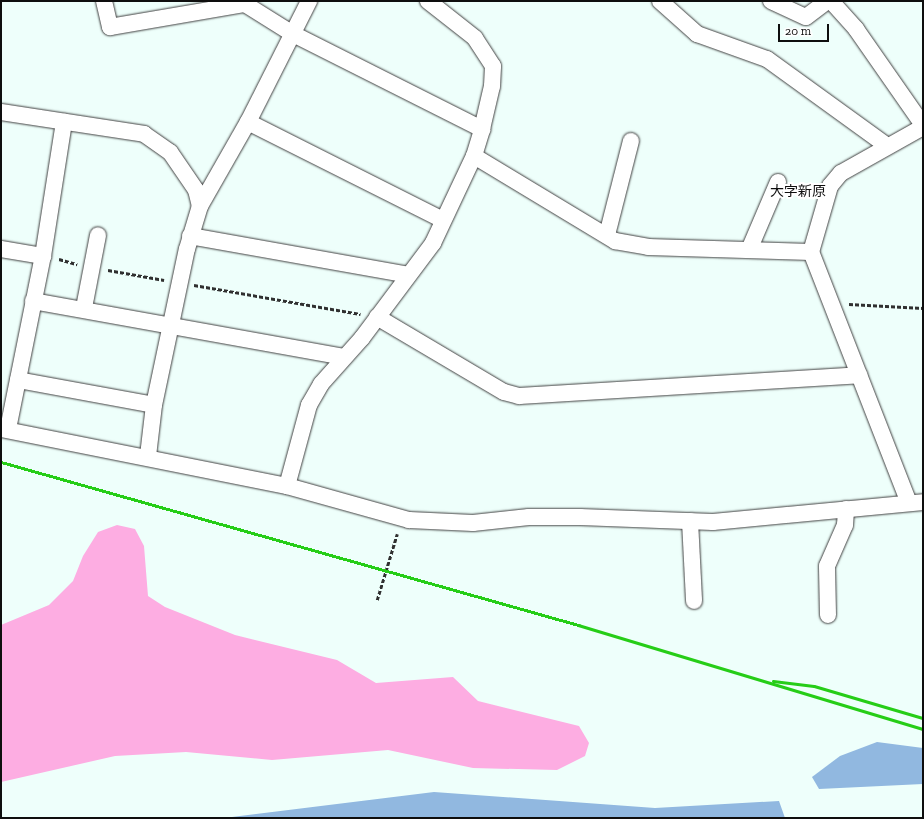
<!DOCTYPE html>
<html>
<head>
<meta charset="utf-8">
<style>
  body { margin:0 }
  #map { position:relative; width:924px; height:819px; overflow:hidden; background:#eefffb; font-family:"Zilla Slab","Noto Sans JP",serif }
  div>[style] { position:absolute }
  [style*='--x'] { left:calc(var(--x)*1px); top:calc(var(--y)*1px); width:calc(var(--w)*1px); rotate:calc(var(--a)*1deg) }
  .forest>* { inset:0; background:#91b8e0 }
  .water>* { inset:0; background:#fdade2 }
  .path>* { height:2.5px; margin-top:-1.25px; transform-origin:0; background:repeating-linear-gradient(90deg,#303030 0 4px,transparent 0 6px) }
  .roads { filter:drop-shadow(0 0 1px #414141) drop-shadow(0 0 1px #414141) }
  .street>* { height:16px; margin:-8px; padding:0 8px; transform-origin:8px; border-radius:8px; background:#fff }
  .rail>* { height:3px; margin:-1.5px; padding:0 1.5px; transform-origin:1.5px; border-radius:1.5px; background:#26cd17 }
  span { translate:-50% -50%; white-space:nowrap; text-align:center; line-height:1.15; -webkit-text-stroke:4px #fff; paint-order:stroke }
  .quarter-label { font-size:14px; color:#0e0e0e }
  .frame { position:absolute; inset:0; border:2px solid #0e0e0e; pointer-events:none }
  .scale { position:absolute; left:778px; top:24px; width:51px; height:18px; box-sizing:border-box; border:2px solid #0e0e0e; border-top:0; padding-left:5px; font-size:12px; line-height:14px; white-space:nowrap; color:#0e0e0e; -webkit-text-stroke:3px #fff; paint-order:stroke }
</style>
</head>
<body>
<div id="map">
  <div class="forest">
    <i style="clip-path:polygon(877px 742px,923px 748px,923px 784px,819px 789px,812px 777px,840px 756px)"></i>
    <i style="clip-path:polygon(434px 792px,655px 808px,779px 801px,785px 818px,224px 818px)"></i>
  </div>
  <div class="water">
    <i style="clip-path:polygon(117px 525px,135px 529px,144px 546px,148px 596px,165px 607px,235px 635px,337px 660px,376px 683px,453px 677px,478px 701px,579px 726px,589px 743px,585px 756px,557px 770px,473px 768px,388px 750px,272px 760px,186px 752px,115px 756px,1px 782px,1px 625px,49px 605px,73px 581px,83px 556px,98px 532px)"></i>
  </div>
  <div class="path">
    <i style="--x:59;--y:259;--w:19;--a:16"></i>
    <i style="--x:108;--y:270;--w:57;--a:10.1"></i>
    <i style="--x:194;--y:285;--w:169;--a:9.9"></i>
    <i style="--x:849;--y:304;--w:74;--a:3.1"></i>
    <i style="--x:377;--y:600;--w:69;--a:-73.1"></i>
  </div>
  <div class="roads">
    <div class="street">
      <i style="--x:104;--y:1;--w:27;--a:77"></i>
      <i style="--x:110;--y:27;--w:137;--a:-9.7"></i>
      <i style="--x:245;--y:4;--w:57;--a:32"></i>
      <i style="--x:293;--y:34;--w:212;--a:26.7"></i>
      <i style="--x:660;--y:1;--w:50;--a:41.7"></i>
      <i style="--x:697;--y:34;--w:74;--a:19.7"></i>
      <i style="--x:767;--y:59;--w:148;--a:35.9"></i>
      <i style="--x:771;--y:1;--w:38;--a:25"></i>
      <i style="--x:806;--y:17;--w:26;--a:-37"></i>
      <i style="--x:831;--y:1;--w:38;--a:48"></i>
      <i style="--x:856;--y:29;--w:117;--a:55.1"></i>
      <i style="--x:1;--y:112;--w:145;--a:8.7"></i>
      <i style="--x:144;--y:134;--w:32;--a:35"></i>
      <i style="--x:170;--y:152;--w:46;--a:55.6"></i>
      <i style="--x:196;--y:190;--w:16;--a:76"></i>
      <i style="--x:248;--y:122;--w:218;--a:26.7"></i>
      <i style="--x:474;--y:156;--w:165;--a:31.1"></i>
      <i style="--x:615;--y:241;--w:34;--a:10"></i>
      <i style="--x:648;--y:247;--w:163;--a:1.8"></i>
      <i style="--x:607;--y:235;--w:97;--a:-75.7"></i>
      <i style="--x:190;--y:236;--w:222;--a:10.1"></i>
      <i style="--x:1;--y:249;--w:43;--a:9.5"></i>
      <i style="--x:749;--y:250;--w:74;--a:-66.9"></i>
      <i style="--x:33;--y:301;--w:316;--a:10.2"></i>
      <i style="--x:84;--y:308;--w:74;--a:-79.1"></i>
      <i style="--x:377;--y:317;--w:147;--a:30.6"></i>
      <i style="--x:504;--y:392;--w:16;--a:15"></i>
      <i style="--x:519;--y:396;--w:341;--a:-3.5"></i>
      <i style="--x:18;--y:380;--w:138;--a:10.4"></i>
      <i style="--x:1;--y:429;--w:292;--a:11.3"></i>
      <i style="--x:287;--y:486;--w:127;--a:15.6"></i>
      <i style="--x:409;--y:520;--w:64;--a:2.7"></i>
      <i style="--x:473;--y:523;--w:56;--a:-6.1"></i>
      <i style="--x:529;--y:517;--w:51;--a:0"></i>
      <i style="--x:580;--y:517;--w:133;--a:2.2"></i>
      <i style="--x:713;--y:522;--w:211;--a:-5.4"></i>
      <i style="--x:8;--y:429;--w:177;--a:-78.6"></i>
      <i style="--x:43;--y:256;--w:136;--a:-81.1"></i>
      <i style="--x:148;--y:456;--w:51;--a:-83.3"></i>
      <i style="--x:154;--y:405;--w:159;--a:-78.1"></i>
      <i style="--x:187;--y:249;--w:45;--a:-73.2"></i>
      <i style="--x:200;--y:206;--w:97;--a:-60.3"></i>
      <i style="--x:248;--y:122;--w:136;--a:-63.2"></i>
      <i style="--x:287;--y:486;--w:84;--a:-74.8"></i>
      <i style="--x:309;--y:405;--w:24;--a:-60"></i>
      <i style="--x:321;--y:384;--w:62;--a:-48.3"></i>
      <i style="--x:362;--y:338;--w:119;--a:-53.2"></i>
      <i style="--x:433;--y:243;--w:96;--a:-64.8"></i>
      <i style="--x:474;--y:156;--w:28;--a:-73"></i>
      <i style="--x:482;--y:129;--w:44;--a:-76.9"></i>
      <i style="--x:492;--y:86;--w:20;--a:-87"></i>
      <i style="--x:493;--y:66;--w:33;--a:-123"></i>
      <i style="--x:475;--y:38;--w:60;--a:-141.8"></i>
      <i style="--x:909;--y:503;--w:269;--a:-111.3"></i>
      <i style="--x:811;--y:252;--w:69;--a:-73.9"></i>
      <i style="--x:830;--y:186;--w:17;--a:-50"></i>
      <i style="--x:841;--y:173;--w:94;--a:-29.3"></i>
      <i style="--x:690;--y:521;--w:80;--a:87.1"></i>
      <i style="--x:828;--y:615;--w:49;--a:-91.2"></i>
      <i style="--x:827;--y:566;--w:45;--a:-66.3"></i>
      <i style="--x:845;--y:525;--w:16;--a:-86"></i>
    </div>
  </div>
  <div class="rail">
    <i style="--x:1;--y:462;--w:600;--a:15.77"></i>
    <i style="--x:578;--y:625;--w:360;--a:16.8"></i>
    <i style="--x:773;--y:681;--w:41;--a:7"></i>
    <i style="--x:814;--y:686;--w:114;--a:16.4"></i>
  </div>
  <div class="quarter-label">
    <span style="left:798px;top:192px">大字新原</span>
  </div>
  <div class="frame"></div>
  <div class="scale">20 m</div>
</div>
</body>
</html>
